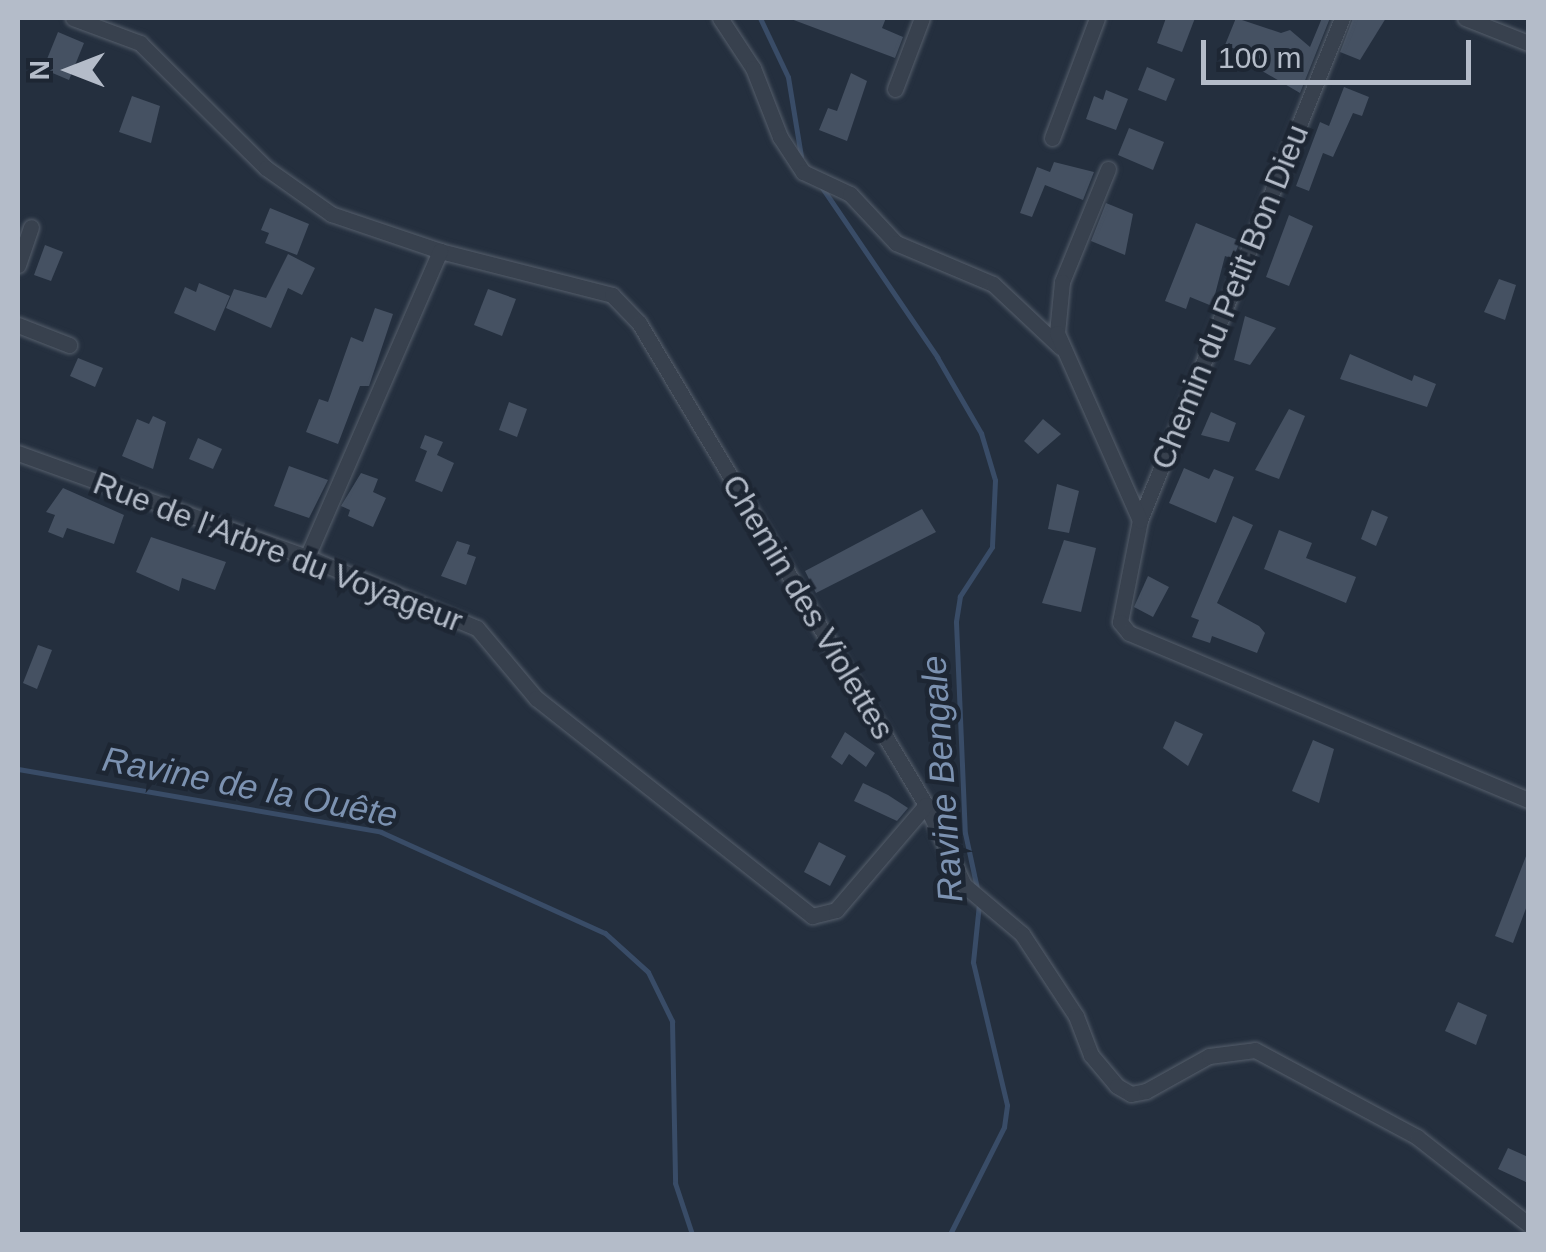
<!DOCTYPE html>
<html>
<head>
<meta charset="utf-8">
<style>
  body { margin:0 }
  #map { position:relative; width:1546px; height:1252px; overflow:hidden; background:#242f3e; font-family:Helvetica,sans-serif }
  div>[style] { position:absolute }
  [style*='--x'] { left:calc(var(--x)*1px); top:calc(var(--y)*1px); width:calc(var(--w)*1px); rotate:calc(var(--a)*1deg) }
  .stream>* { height:5px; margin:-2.5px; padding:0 2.5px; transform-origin:2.5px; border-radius:2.5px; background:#394c67 }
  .building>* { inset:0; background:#455162 }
  .roads { filter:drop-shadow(0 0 2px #565f6c) drop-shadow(0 0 2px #565f6c) }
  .minor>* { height:15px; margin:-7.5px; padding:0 7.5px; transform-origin:7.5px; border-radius:7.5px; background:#38414e }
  span { translate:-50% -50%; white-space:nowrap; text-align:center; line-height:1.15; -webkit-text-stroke:9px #1d2633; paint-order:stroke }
  .street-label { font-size:32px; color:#b4bcc9 }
  .water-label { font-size:35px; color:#7c92b1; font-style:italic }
  .frame { position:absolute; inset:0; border:20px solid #b4bcc9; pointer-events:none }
  .north { position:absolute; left:20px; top:20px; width:100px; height:100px; -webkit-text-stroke:8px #1d2633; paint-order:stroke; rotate:270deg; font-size:28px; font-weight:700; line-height:40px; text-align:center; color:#b4bcc9 }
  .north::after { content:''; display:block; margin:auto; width:35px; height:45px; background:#b4bcc9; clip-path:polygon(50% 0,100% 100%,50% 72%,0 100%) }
  .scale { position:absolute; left:1201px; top:40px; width:270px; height:45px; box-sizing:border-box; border:5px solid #b4bcc9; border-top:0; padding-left:12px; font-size:30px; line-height:35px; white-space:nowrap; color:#b4bcc9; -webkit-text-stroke:8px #1d2633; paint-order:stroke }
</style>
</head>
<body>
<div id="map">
  <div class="stream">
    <i style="--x:760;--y:18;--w:65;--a:64.6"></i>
    <i style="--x:788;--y:77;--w:80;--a:80.7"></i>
    <i style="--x:821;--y:186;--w:207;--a:55.8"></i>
    <i style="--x:937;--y:357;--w:88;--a:59.9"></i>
    <i style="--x:981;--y:433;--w:49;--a:73.4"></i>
    <i style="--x:995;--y:480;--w:67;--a:92.6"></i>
    <i style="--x:992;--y:547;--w:59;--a:123.1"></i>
    <i style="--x:960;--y:596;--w:26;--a:99"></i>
    <i style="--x:956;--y:622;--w:211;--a:87.6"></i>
    <i style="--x:965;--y:833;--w:61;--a:77.8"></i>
    <i style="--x:18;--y:769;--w:368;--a:9.8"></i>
    <i style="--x:381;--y:832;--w:246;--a:24.3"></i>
    <i style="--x:605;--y:933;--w:58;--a:42.2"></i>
    <i style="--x:648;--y:972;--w:55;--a:63.9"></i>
    <i style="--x:672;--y:1021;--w:162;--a:88.9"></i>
    <i style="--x:675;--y:1183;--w:54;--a:71.6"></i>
    <i style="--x:950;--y:1234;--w:120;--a:-63.2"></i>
    <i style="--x:1004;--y:1127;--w:22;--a:-82"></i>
    <i style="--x:1007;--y:1105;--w:147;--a:-103.4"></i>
    <i style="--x:973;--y:962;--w:58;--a:-84.1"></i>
  </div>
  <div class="building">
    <i style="clip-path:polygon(886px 18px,882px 28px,903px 37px,895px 58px,791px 19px)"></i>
    <i style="clip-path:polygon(1166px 18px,1195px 18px,1182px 52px,1157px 43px)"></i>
    <i style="clip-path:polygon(1236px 18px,1281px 33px,1290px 30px,1310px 47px,1322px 18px,1330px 18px,1300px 93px,1257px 68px,1263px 60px,1225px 45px)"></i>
    <i style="clip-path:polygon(1353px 18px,1386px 18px,1360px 60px,1340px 52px)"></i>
    <i style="clip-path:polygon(58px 32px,84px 43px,69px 80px,43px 69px)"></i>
    <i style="clip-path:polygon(1147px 67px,1175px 79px,1166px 101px,1138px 90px)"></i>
    <i style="clip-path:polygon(851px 73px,867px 81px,847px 141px,819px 130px,828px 108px,837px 111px)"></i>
    <i style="clip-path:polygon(1344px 87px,1369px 97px,1362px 116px,1353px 113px,1333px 157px,1323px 153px,1309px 191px,1296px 186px,1320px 122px,1329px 126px)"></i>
    <i style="clip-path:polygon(1106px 90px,1128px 99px,1116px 130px,1086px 119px,1094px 96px,1103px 100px)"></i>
    <i style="clip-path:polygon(132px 96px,160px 106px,151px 143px,119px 132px)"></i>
    <i style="clip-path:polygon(1129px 128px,1164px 142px,1153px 170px,1118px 155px)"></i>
    <i style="clip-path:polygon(1054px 162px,1094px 172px,1083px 200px,1045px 185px,1032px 217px,1020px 213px,1037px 167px,1050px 172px)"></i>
    <i style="clip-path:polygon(1106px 203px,1133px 214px,1125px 255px,1091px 241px)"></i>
    <i style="clip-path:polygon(270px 208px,309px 224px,297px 255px,265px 243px,269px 233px,261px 230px)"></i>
    <i style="clip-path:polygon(1289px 215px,1313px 226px,1289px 286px,1266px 277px)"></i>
    <i style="clip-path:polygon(1196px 223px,1240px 241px,1233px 259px,1225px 256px,1212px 306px,1190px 297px,1186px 309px,1165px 301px)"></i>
    <i style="clip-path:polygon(45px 245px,63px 252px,51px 281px,34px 275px)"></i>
    <i style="clip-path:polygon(288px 254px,315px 268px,302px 295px,288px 288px,271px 328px,226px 308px,234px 289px,266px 298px)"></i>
    <i style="clip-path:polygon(1499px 279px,1516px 285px,1505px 320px,1484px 312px)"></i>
    <i style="clip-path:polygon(199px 283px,230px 296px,215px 331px,174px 313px,185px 287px,196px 292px)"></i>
    <i style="clip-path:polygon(488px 289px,516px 299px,502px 336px,474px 325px)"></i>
    <i style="clip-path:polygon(375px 308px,393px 314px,369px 386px,360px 386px,338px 444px,306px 432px,319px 399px,328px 402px,351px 337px,363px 342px)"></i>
    <i style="clip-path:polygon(1245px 316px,1276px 328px,1250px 365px,1234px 360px)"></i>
    <i style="clip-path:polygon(1350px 354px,1412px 381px,1414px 375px,1436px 384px,1427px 407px,1340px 379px)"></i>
    <i style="clip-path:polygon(78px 358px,103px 368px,95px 387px,70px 376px)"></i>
    <i style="clip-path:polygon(509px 402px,527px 409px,517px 437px,499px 430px)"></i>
    <i style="clip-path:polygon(1289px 409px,1305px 416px,1279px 479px,1255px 470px)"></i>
    <i style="clip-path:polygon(1211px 412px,1236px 423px,1229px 442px,1201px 435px)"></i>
    <i style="clip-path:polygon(153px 416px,166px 422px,153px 469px,122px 456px,137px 419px,149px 424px)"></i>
    <i style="clip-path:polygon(1043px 419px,1061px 434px,1038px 454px,1024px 441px)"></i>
    <i style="clip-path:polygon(425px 435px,443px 442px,437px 455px,454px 463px,442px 492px,415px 481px,427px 451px,420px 448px)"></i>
    <i style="clip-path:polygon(198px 438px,222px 449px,213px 469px,189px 459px)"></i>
    <i style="clip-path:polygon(289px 466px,328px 480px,309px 518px,274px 506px)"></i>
    <i style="clip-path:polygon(1184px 468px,1209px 479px,1214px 469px,1234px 477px,1216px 523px,1169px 503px)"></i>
    <i style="clip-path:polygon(361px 473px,378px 479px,373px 492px,386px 498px,373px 527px,348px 516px,350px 510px,341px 506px)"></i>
    <i style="clip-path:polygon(1057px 484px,1079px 491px,1069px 533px,1048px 529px)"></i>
    <i style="clip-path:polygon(63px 488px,124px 515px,114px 544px,67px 528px,63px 538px,48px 532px,55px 515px,46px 512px)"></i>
    <i style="clip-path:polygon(922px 509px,936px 532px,816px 593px,805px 571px)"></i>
    <i style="clip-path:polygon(1372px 510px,1388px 517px,1376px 546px,1361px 539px)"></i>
    <i style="clip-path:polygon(1233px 516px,1253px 525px,1217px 603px,1259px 626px,1265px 633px,1257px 653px,1212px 636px,1210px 643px,1192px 637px,1199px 620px,1191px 617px)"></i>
    <i style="clip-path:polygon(1279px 530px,1312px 543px,1306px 558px,1356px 577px,1346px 603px,1264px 569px)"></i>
    <i style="clip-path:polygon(151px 537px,226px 562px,215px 590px,182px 578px,179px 591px,136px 572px)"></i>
    <i style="clip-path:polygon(1064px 540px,1096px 548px,1081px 612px,1042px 603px)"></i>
    <i style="clip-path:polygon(457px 541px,470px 545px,467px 554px,476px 557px,466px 585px,441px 576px)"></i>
    <i style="clip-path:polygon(1148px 576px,1169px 587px,1153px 617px,1134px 607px)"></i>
    <i style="clip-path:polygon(38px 645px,52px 650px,37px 689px,23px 683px)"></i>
    <i style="clip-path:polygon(1175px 721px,1203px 734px,1188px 766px,1163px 748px)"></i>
    <i style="clip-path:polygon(845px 732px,875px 753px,866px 767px,849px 754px,842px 765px,831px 757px)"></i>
    <i style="clip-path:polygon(1313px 740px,1334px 749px,1319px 803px,1292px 791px)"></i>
    <i style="clip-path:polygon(863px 783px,888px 795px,908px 808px,897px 821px,854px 801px)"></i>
    <i style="clip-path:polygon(819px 842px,846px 856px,830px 886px,804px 872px)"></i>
    <i style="clip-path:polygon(1528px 851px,1528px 903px,1513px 943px,1495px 936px)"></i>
    <i style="clip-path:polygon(1458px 1002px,1487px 1015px,1476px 1045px,1445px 1031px)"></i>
    <i style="clip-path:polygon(1508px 1148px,1528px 1157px,1528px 1183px,1498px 1169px)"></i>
  </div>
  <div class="roads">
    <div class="minor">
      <i style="--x:73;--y:18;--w:72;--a:20.5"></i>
      <i style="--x:140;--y:43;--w:177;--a:44.8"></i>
      <i style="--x:266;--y:168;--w:80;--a:35.3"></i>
      <i style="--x:331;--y:214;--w:115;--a:18.7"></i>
      <i style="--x:440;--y:251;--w:178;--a:14.3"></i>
      <i style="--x:612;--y:295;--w:39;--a:46"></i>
      <i style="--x:639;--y:323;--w:561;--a:59.23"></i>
      <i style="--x:926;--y:805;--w:89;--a:64.6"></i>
      <i style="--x:964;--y:885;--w:76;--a:40.2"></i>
      <i style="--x:1022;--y:934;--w:98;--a:56.6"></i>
      <i style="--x:1076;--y:1016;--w:42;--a:69"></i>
      <i style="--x:1091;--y:1055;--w:40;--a:50"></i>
      <i style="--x:1117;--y:1086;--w:16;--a:30"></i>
      <i style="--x:1131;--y:1094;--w:15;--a:-11"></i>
      <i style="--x:1146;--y:1091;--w:72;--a:-29.1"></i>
      <i style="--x:1209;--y:1056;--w:46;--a:-7.4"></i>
      <i style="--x:1255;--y:1050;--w:184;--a:28.2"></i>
      <i style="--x:1417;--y:1137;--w:141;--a:38.1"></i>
      <i style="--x:720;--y:18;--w:60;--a:56.6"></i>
      <i style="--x:753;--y:68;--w:74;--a:68.6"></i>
      <i style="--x:780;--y:137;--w:42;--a:56.7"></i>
      <i style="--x:803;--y:172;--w:52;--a:25.1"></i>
      <i style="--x:850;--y:194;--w:67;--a:46.8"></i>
      <i style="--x:896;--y:243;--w:105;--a:22.9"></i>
      <i style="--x:993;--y:284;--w:92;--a:43.2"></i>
      <i style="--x:1342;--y:18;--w:541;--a:111.92"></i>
      <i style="--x:1140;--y:520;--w:104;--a:101.1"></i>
      <i style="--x:1120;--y:622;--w:14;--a:51"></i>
      <i style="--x:1129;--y:633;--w:433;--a:22.7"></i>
      <i style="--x:1465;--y:18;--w:68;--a:21.6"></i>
      <i style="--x:895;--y:89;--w:76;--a:-69.2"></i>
      <i style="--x:1052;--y:138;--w:128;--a:-69.4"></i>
      <i style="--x:1108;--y:169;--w:122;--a:112.2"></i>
      <i style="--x:1062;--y:282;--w:51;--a:95.6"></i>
      <i style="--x:1057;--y:333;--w:205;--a:66.1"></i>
      <i style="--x:18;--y:265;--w:40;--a:-71.1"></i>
      <i style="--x:18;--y:325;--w:55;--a:21.4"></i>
      <i style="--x:18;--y:453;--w:307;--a:19.8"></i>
      <i style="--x:307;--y:557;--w:184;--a:22.7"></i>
      <i style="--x:477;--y:628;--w:92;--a:49.9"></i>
      <i style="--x:536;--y:698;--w:352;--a:38.3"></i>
      <i style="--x:812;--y:916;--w:25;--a:-14"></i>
      <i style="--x:836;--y:910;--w:138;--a:-49.4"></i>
      <i style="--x:307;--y:557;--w:334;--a:-66.5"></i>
    </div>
  </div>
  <div class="street-label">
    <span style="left:1230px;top:297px;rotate:-68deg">Chemin du Petit Bon Dieu</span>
    <span style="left:278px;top:552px;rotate:21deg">Rue de l'Arbre du Voyageur</span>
    <span style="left:808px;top:607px;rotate:59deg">Chemin des Violettes</span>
  </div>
  <div class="water-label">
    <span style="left:942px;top:779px;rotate:-94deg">Ravine Bengale</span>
    <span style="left:250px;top:787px;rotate:11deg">Ravine de la Ouête</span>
  </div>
  <div class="frame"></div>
  <div class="north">N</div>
  <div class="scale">100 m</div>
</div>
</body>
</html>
